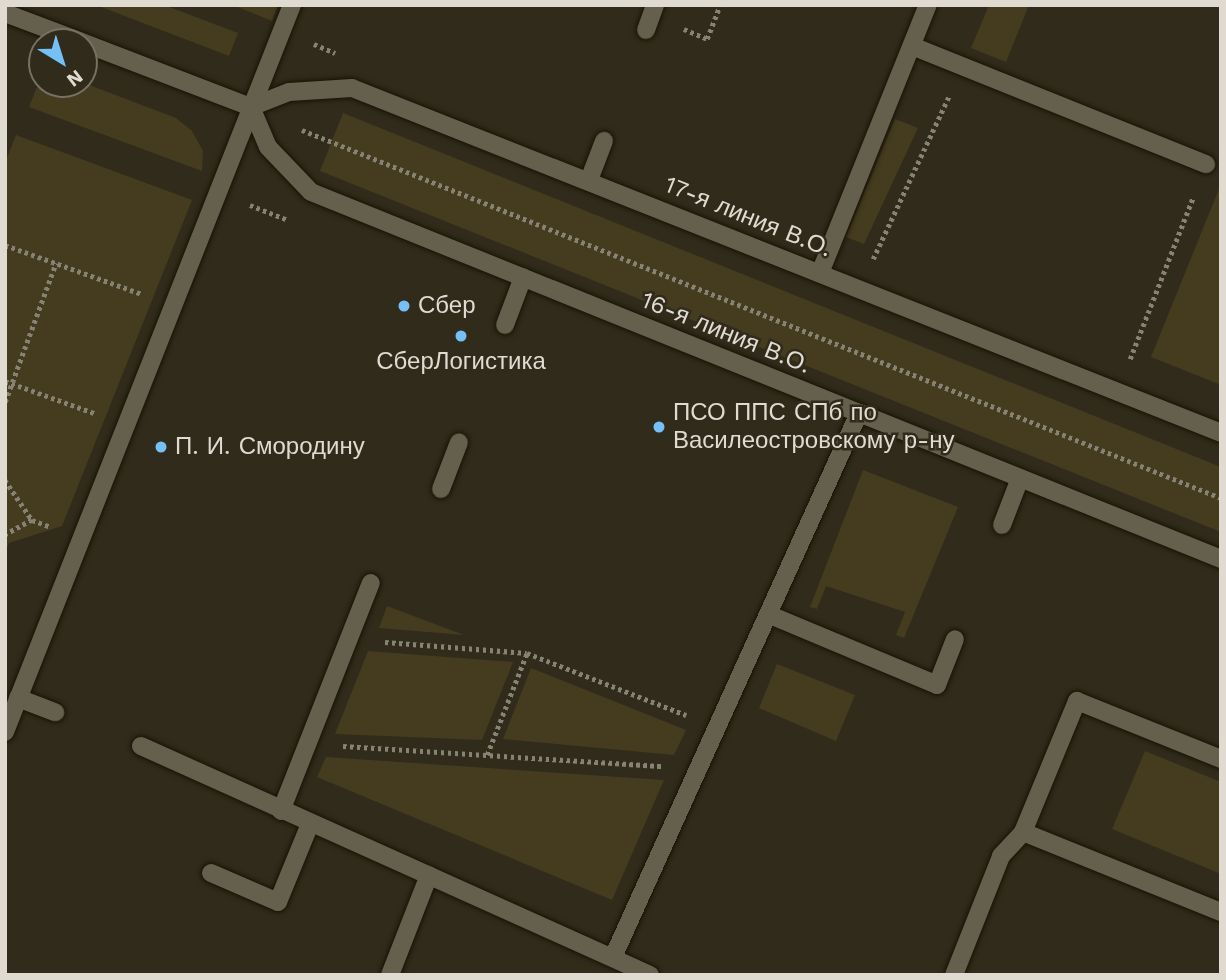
<!DOCTYPE html>
<html>
<head>
<meta charset="utf-8">
<style>
  body { margin:0 }
  #map { position:relative; width:1226px; height:980px; overflow:hidden; background:#302b1b; font-family:"Work Sans",sans-serif }
  div>[style] { position:absolute }
  [style*='--x'] { left:calc(var(--x)*1px); top:calc(var(--y)*1px); width:calc(var(--w)*1px); rotate:calc(var(--a)*1deg) }
  .green>* { inset:0; background:#453b1f }
  .path>* { height:4.5px; margin-top:-2.25px; transform-origin:0; background:repeating-linear-gradient(90deg,#868274 0 3.5px,transparent 0 7px) }
  .roads { filter:drop-shadow(0 0 2px #181305) drop-shadow(0 0 2px #181305) }
  .lane>* { height:18px; margin:-9px; padding:0 9px; transform-origin:9px; border-radius:9px; background:#655f4d }
  .street>* { height:18px; margin:-9px; padding:0 9px; transform-origin:9px; border-radius:9px; background:#655f4d }
  .secondary>* { height:18px; margin:-9px; padding:0 9px; transform-origin:9px; border-radius:9px; background:#655f4d }
  .dots>* { width:19px; height:19px; translate:-50% -50%; box-sizing:border-box; border:4px solid #302b1b; border-radius:50% }
  span { translate:-50% -50%; white-space:nowrap; text-align:center; line-height:1.15; -webkit-text-stroke:5px #302b1b; paint-order:stroke }
  .street-label { font-size:24px; color:#dfdbd1 }
  .poi-label { font-size:24px; color:#dfdbd1 }
  .left { translate:0 -50%; text-align:left }
  .frame { position:absolute; inset:0; border:7px solid #dfdbd1; pointer-events:none }
  .north { position:absolute; left:28px; top:28px; width:70px; height:70px; box-sizing:border-box; background:#302b1b; border:2px solid #767164; border-radius:50%; rotate:142deg; font-size:19px; font-weight:700; line-height:28px; text-align:center; color:#dfdbd1 }
  .north::after { content:''; display:block; margin:auto; width:24px; height:32px; background:#75c0f6; clip-path:polygon(50% 0,100% 100%,50% 72%,0 100%) }
</style>
</head>
<body>
<div id="map">
  <div class="green">
    <i style="clip-path:polygon(96px 5px,164px 5px,238px 33px,229px 56px)"></i>
    <i style="clip-path:polygon(233px 5px,278px 5px,272px 21px)"></i>
    <i style="clip-path:polygon(989px 5px,1029px 5px,1006px 62px,971px 48px)"></i>
    <i style="clip-path:polygon(42px 74px,42px 84px,84px 83px,176px 118px,192px 131px,203px 151px,202px 171px,29px 107px)"></i>
    <i style="clip-path:polygon(343px 113px,1221px 467px,1221px 532px,320px 171px)"></i>
    <i style="clip-path:polygon(895px 119px,918px 128px,864px 244px,846px 237px)"></i>
    <i style="clip-path:polygon(16px 135px,192px 200px,62px 526px,9px 543px,5px 552px,5px 163px)"></i>
    <i style="clip-path:polygon(1221px 184px,1221px 385px,1151px 357px)"></i>
    <i style="clip-path:polygon(863px 470px,958px 507px,904px 638px,896px 635px,905px 612px,826px 586px,817px 609px,810px 607px)"></i>
    <i style="clip-path:polygon(387px 606px,464px 635px,379px 628px)"></i>
    <i style="clip-path:polygon(368px 651px,513px 662px,482px 740px,335px 734px)"></i>
    <i style="clip-path:polygon(777px 664px,855px 695px,836px 741px,759px 708px)"></i>
    <i style="clip-path:polygon(531px 668px,686px 730px,674px 755px,503px 739px)"></i>
    <i style="clip-path:polygon(1145px 751px,1221px 782px,1221px 874px,1112px 829px)"></i>
    <i style="clip-path:polygon(326px 757px,664px 780px,612px 900px,317px 777px)"></i>
  </div>
  <div class="path">
    <i style="--x:684;--y:29;--w:25;--a:23"></i>
    <i style="--x:707;--y:39;--w:36;--a:-69"></i>
    <i style="--x:314;--y:44;--w:23;--a:23"></i>
    <i style="--x:302;--y:130;--w:990;--a:21.82"></i>
    <i style="--x:250;--y:205;--w:41;--a:21.5"></i>
    <i style="--x:5;--y:245;--w:145;--a:19.7"></i>
    <i style="--x:873;--y:259;--w:180;--a:-65"></i>
    <i style="--x:1130;--y:359;--w:174;--a:-68.7"></i>
    <i style="--x:5;--y:381;--w:95;--a:19.8"></i>
    <i style="--x:5;--y:402;--w:148;--a:-69.9"></i>
    <i style="--x:5;--y:480;--w:48;--a:56"></i>
    <i style="--x:32;--y:520;--w:31;--a:151"></i>
    <i style="--x:32;--y:520;--w:20;--a:20"></i>
    <i style="--x:385;--y:642;--w:142;--a:4.4"></i>
    <i style="--x:527;--y:653;--w:171;--a:21.3"></i>
    <i style="--x:343;--y:746;--w:321;--a:3.6"></i>
    <i style="--x:487;--y:755;--w:110;--a:-68.6"></i>
  </div>
  <div class="roads">
    <div class="lane">
      <i style="--x:646;--y:30;--w:27;--a:-70"></i>
      <i style="--x:912;--y:46;--w:317;--a:21.9"></i>
      <i style="--x:589;--y:180;--w:42;--a:-69"></i>
      <i style="--x:820;--y:273;--w:289;--a:-68.1"></i>
      <i style="--x:505;--y:325;--w:51;--a:-69.4"></i>
      <i style="--x:441;--y:489;--w:50;--a:-69"></i>
      <i style="--x:1002;--y:525;--w:50;--a:-69"></i>
      <i style="--x:770;--y:615;--w:181;--a:22.7"></i>
      <i style="--x:937;--y:685;--w:49;--a:-68.6"></i>
      <i style="--x:18;--y:698;--w:40;--a:21"></i>
      <i style="--x:141;--y:746;--w:558;--a:24.22"></i>
      <i style="--x:281;--y:811;--w:245;--a:-68.5"></i>
      <i style="--x:1023;--y:832;--w:214;--a:22"></i>
      <i style="--x:211;--y:873;--w:73;--a:23.4"></i>
      <i style="--x:278;--y:902;--w:84;--a:-67.7"></i>
      <i style="--x:614;--y:955;--w:595;--a:-65.68"></i>
      <i style="--x:390;--y:975;--w:107;--a:-68.7"></i>
      <i style="--x:954;--y:975;--w:128;--a:-68.4"></i>
      <i style="--x:1001;--y:856;--w:33;--a:-47"></i>
      <i style="--x:1023;--y:832;--w:142;--a:-67.6"></i>
      <i style="--x:1077;--y:701;--w:155;--a:21.9"></i>
    </div>
    <div class="street">
      <i style="--x:5;--y:732;--w:782;--a:-68.46"></i>
    </div>
    <div class="secondary">
      <i style="--x:5;--y:13;--w:82;--a:20.6"></i>
      <i style="--x:84;--y:43;--w:179;--a:21"></i>
      <i style="--x:251;--y:107;--w:43;--a:67"></i>
      <i style="--x:268;--y:147;--w:62;--a:46.3"></i>
      <i style="--x:311;--y:192;--w:981;--a:21.96"></i>
      <i style="--x:251;--y:107;--w:41;--a:-21.5"></i>
      <i style="--x:289;--y:92;--w:63;--a:-3.6"></i>
      <i style="--x:352;--y:88;--w:935;--a:21.65"></i>
    </div>
  </div>
  <div class="dots">
    <i style="left:404px;top:306px;background:#75c0f6"></i>
    <i style="left:461px;top:336px;background:#75c0f6"></i>
    <i style="left:659px;top:427px;background:#75c0f6"></i>
    <i style="left:161px;top:447px;background:#75c0f6"></i>
  </div>
  <div class="street-label">
    <span style="left:748px;top:217px;rotate:22deg">17-я линия В.О.</span>
    <span style="left:726px;top:333px;rotate:22deg">16-я линия В.О.</span>
  </div>
  <div class="poi-label">
    <span class="left" style="left:418px;top:306px">Сбер</span>
    <span style="left:461px;top:362px">СберЛогистика</span>
    <span class="left" style="left:673px;top:427px">ПСО ППС СПб по<br>Василеостровскому р-ну</span>
    <span class="left" style="left:175px;top:447px">П. И. Смородину</span>
  </div>
  <div class="frame"></div>
  <div class="north">N</div>
</div>
</body>
</html>
